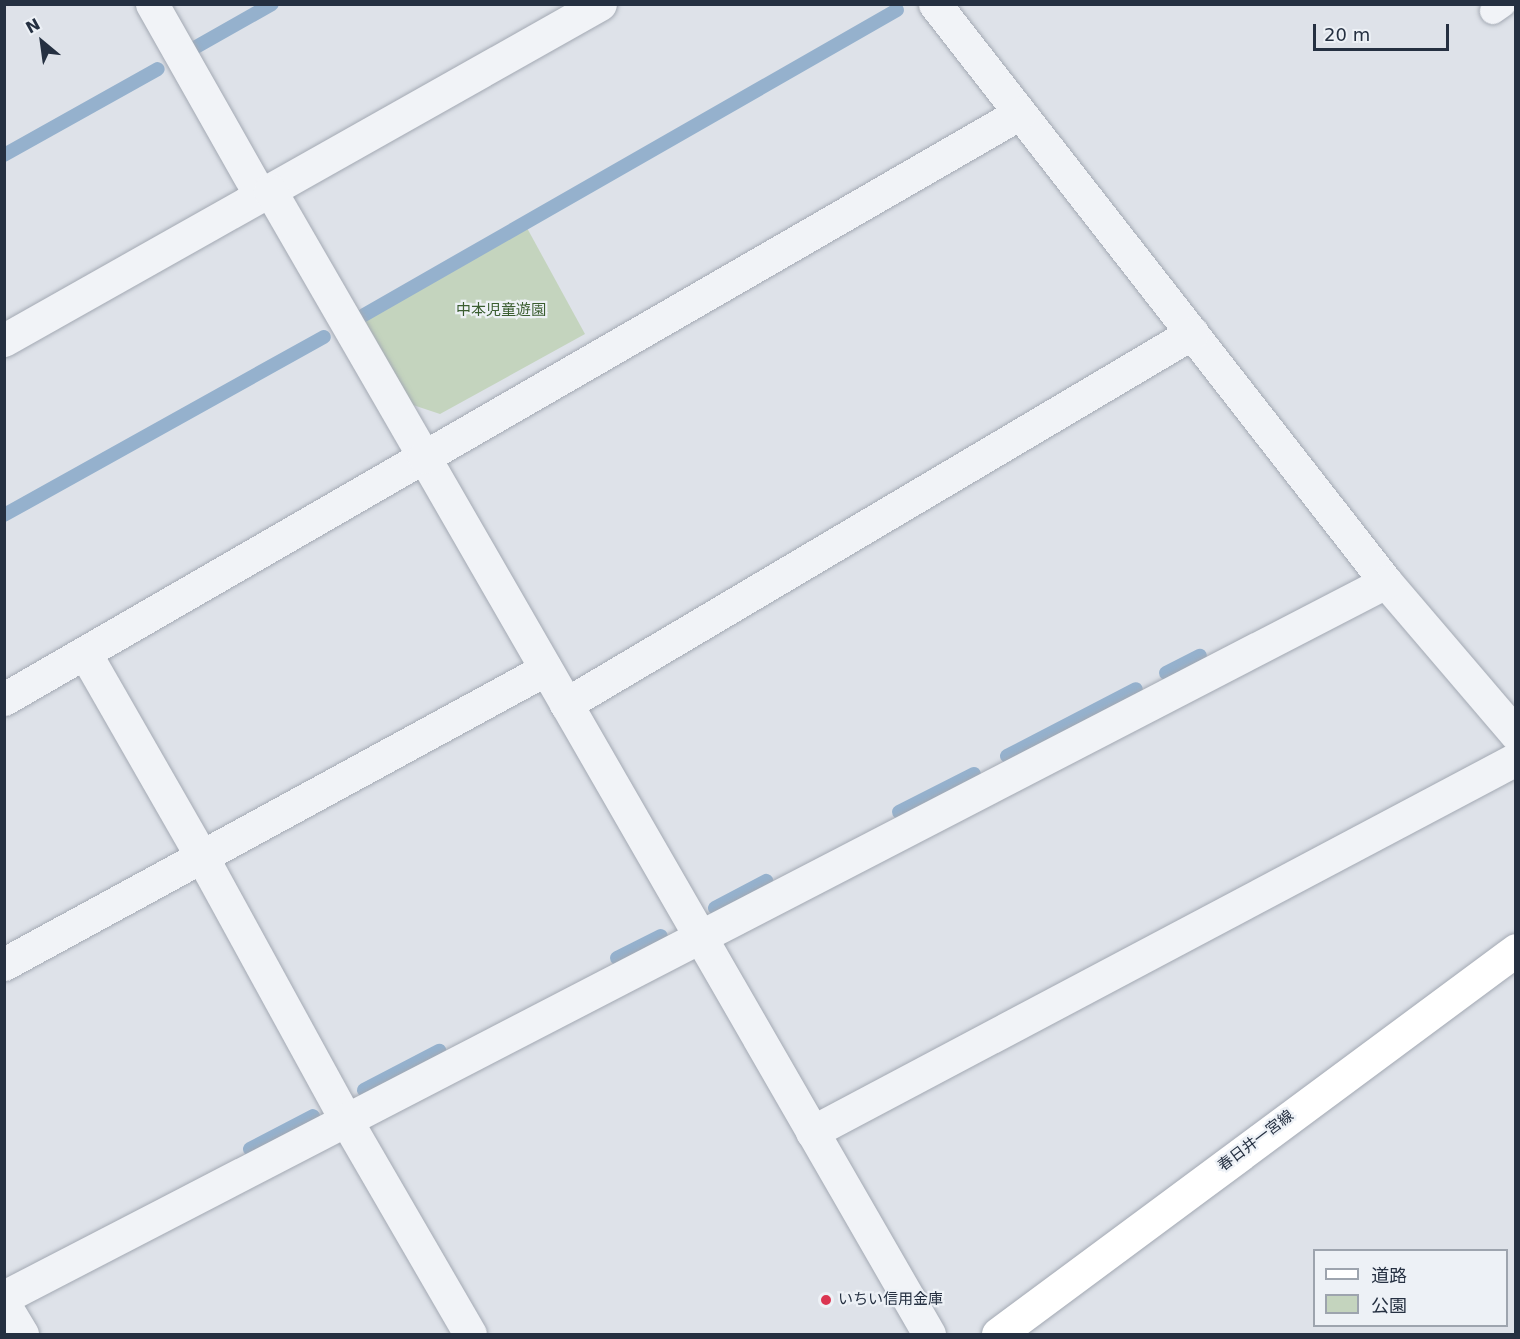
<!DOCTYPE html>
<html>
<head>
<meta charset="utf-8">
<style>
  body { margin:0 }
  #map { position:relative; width:1520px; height:1339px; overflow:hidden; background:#dee2e9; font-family:"DejaVu Sans","Noto Sans JP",sans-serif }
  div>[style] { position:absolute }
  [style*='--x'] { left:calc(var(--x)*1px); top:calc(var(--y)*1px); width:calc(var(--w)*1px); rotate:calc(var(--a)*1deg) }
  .green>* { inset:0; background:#c4d4be }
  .stream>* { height:14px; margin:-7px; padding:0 7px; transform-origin:7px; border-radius:7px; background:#95b1cd }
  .roads { filter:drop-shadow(0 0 2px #a3a9b3) drop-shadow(0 0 2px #a3a9b3) }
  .service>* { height:26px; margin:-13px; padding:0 13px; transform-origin:13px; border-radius:13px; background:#f1f3f7 }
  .minor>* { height:33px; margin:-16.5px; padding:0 16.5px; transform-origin:16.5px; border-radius:16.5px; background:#f1f3f7 }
  .tertiary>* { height:33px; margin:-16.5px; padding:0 16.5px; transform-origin:16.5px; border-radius:16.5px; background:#f1f3f7 }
  .primary>* { height:33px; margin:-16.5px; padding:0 16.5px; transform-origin:16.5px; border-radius:16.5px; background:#fff }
  .dots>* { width:16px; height:16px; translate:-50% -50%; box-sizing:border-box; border:3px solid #edf1f6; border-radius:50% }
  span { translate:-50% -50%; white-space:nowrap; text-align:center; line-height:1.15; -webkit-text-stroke:4.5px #edf1f6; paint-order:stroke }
  .park-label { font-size:15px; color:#3b5e31 }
  .street-label { font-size:15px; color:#253041 }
  .poi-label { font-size:15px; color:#253041 }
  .left { translate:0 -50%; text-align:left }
  .frame { position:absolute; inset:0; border:6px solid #253041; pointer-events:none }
  .legend { position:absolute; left:1313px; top:1249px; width:195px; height:78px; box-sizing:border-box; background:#edf1f6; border:2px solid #9da4ae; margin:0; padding:8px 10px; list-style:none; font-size:18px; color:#253041 }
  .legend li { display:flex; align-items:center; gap:12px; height:30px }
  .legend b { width:30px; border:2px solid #9da4ae }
  .north { position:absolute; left:12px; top:12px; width:60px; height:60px; -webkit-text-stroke:4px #edf1f6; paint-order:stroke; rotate:331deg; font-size:16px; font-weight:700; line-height:24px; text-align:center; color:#253041 }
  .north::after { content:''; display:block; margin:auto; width:21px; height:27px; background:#253041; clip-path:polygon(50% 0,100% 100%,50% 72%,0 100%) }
  .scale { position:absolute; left:1313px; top:24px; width:136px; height:27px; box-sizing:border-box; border:3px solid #253041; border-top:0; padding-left:8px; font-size:18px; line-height:21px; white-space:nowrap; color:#253041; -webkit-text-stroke:4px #edf1f6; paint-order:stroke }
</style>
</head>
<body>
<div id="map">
  <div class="green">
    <i style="clip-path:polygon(527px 228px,585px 334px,440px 414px,413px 405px,364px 319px)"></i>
  </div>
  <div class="stream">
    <i style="--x:196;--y:47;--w:87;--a:-29.5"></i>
    <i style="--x:4;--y:155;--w:176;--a:-29.2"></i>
    <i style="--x:364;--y:315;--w:614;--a:-29.78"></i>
    <i style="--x:4;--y:515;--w:366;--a:-29.1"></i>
    <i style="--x:1166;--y:673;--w:38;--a:-27"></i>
    <i style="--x:1007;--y:756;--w:145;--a:-27.4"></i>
    <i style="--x:899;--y:812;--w:84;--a:-26.9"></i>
    <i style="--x:715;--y:908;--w:58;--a:-27.9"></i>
    <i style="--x:617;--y:958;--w:49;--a:-26.6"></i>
    <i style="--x:364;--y:1090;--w:85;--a:-27.5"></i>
    <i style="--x:250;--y:1149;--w:71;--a:-27.6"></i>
  </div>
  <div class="roads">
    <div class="service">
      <i style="--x:1493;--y:11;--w:12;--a:-35"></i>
    </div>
    <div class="minor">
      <i style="--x:152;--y:4;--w:219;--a:60.5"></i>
      <i style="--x:935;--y:4;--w:733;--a:52.04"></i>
      <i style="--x:1386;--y:582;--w:200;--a:49.5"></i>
      <i style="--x:4;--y:340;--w:684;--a:-29.41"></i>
      <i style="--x:85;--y:653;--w:235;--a:60.2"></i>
      <i style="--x:202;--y:857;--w:300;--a:61.3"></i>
      <i style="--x:346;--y:1120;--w:247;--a:59.9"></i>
      <i style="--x:4;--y:699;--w:485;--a:-30"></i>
      <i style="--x:424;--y:457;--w:308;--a:-120"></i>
      <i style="--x:566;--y:704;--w:728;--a:-30.65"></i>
      <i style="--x:4;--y:964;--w:617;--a:-28.56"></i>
      <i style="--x:812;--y:1132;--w:797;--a:-27.92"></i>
      <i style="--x:4;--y:1297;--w:1556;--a:-27.36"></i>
      <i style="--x:929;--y:1334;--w:1012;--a:-119.93"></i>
      <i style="--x:424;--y:457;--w:688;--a:-29.99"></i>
    </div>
    <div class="tertiary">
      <i style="--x:4;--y:1304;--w:35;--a:59"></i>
    </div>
    <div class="primary">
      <i style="--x:998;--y:1334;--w:645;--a:-36.55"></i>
    </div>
  </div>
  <div class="dots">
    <i style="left:826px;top:1300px;background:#db3551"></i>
  </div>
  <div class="park-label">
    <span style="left:501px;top:311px">中本児童遊園</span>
  </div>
  <div class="street-label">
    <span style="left:1256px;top:1141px;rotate:-37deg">春日井一宮線</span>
  </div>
  <div class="poi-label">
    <span class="left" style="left:838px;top:1300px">いちい信用金庫</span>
  </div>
  <div class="frame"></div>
  <ul class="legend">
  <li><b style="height:8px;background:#fff"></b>道路</li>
  <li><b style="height:16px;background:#c4d4be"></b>公園</li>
  </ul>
  <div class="north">N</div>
  <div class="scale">20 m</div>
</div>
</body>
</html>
